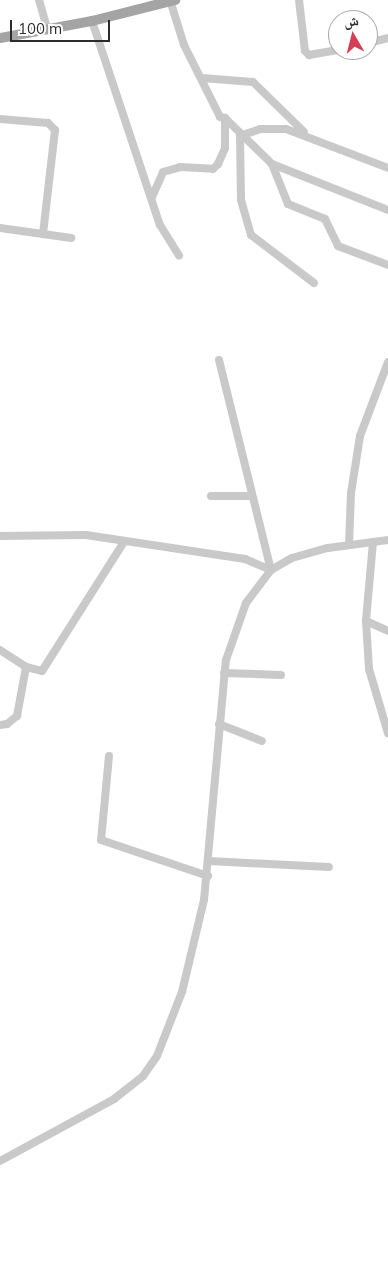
<!DOCTYPE html>
<html>
<head>
<meta charset="utf-8">
<style>
  body { margin:0 }
  #map { position:relative; width:388px; height:1266px; overflow:hidden; background:#fff; font-family:Mulish,"Noto Naskh Arabic",sans-serif }
  div>[style] { position:absolute }
  [style*='--x'] { left:calc(var(--x)*1px); top:calc(var(--y)*1px); width:calc(var(--w)*1px); rotate:calc(var(--a)*1deg) }
  .minor>* { height:8px; margin:-4px; padding:0 4px; transform-origin:4px; border-radius:4px; background:#c9c9c9 }
  .major>* { height:10px; margin:-5px; padding:0 5px; transform-origin:5px; border-radius:5px; background:#a4a4a4 }
  span { translate:-50% -50%; white-space:nowrap; text-align:center; line-height:1.15; -webkit-text-stroke:5px #fff; paint-order:stroke }
  .north { position:absolute; left:328px; top:10px; width:50px; height:50px; box-sizing:border-box; background:#fff; border:1px solid #ababab; border-radius:50%; rotate:352deg; font-size:14px; font-weight:700; line-height:20px; text-align:center; color:#2c2c2c }
  .north::after { content:''; display:block; margin:auto; width:18px; height:22px; background:#d43e55; clip-path:polygon(50% 0,100% 100%,50% 72%,0 100%) }
  .scale { position:absolute; left:10px; top:20px; width:100px; height:22px; box-sizing:border-box; border:2px solid #2c2c2c; border-top:0; padding-left:6px; font-size:15px; line-height:18px; white-space:nowrap; color:#2c2c2c; -webkit-text-stroke:4px #fff; paint-order:stroke }
</style>
</head>
<body>
<div id="map">
  <div class="minor">
    <i style="--x:39;--y:0;--w:29;--a:74"></i>
    <i style="--x:170;--y:0;--w:47;--a:72.7"></i>
    <i style="--x:184;--y:45;--w:80;--a:63.4"></i>
    <i style="--x:220;--y:117;--w:5;--a:11"></i>
    <i style="--x:225;--y:118;--w:66;--a:44.4"></i>
    <i style="--x:272;--y:164;--w:43;--a:68.2"></i>
    <i style="--x:288;--y:204;--w:40;--a:22"></i>
    <i style="--x:325;--y:219;--w:30;--a:64"></i>
    <i style="--x:338;--y:246;--w:53;--a:20.8"></i>
    <i style="--x:299;--y:0;--w:51;--a:83.3"></i>
    <i style="--x:305;--y:51;--w:6;--a:45"></i>
    <i style="--x:309;--y:55;--w:29;--a:-10"></i>
    <i style="--x:92;--y:21;--w:215;--a:71.6"></i>
    <i style="--x:160;--y:225;--w:36;--a:58"></i>
    <i style="--x:368;--y:43;--w:21;--a:-14"></i>
    <i style="--x:202;--y:78;--w:51;--a:4.5"></i>
    <i style="--x:253;--y:82;--w:71;--a:44.4"></i>
    <i style="--x:0;--y:119;--w:48;--a:4.8"></i>
    <i style="--x:48;--y:123;--w:10;--a:45"></i>
    <i style="--x:55;--y:130;--w:105;--a:96.6"></i>
    <i style="--x:272;--y:164;--w:125;--a:21.6"></i>
    <i style="--x:152;--y:197;--w:27;--a:-66"></i>
    <i style="--x:163;--y:172;--w:18;--a:-16"></i>
    <i style="--x:180;--y:167;--w:33;--a:3"></i>
    <i style="--x:213;--y:169;--w:7;--a:-45"></i>
    <i style="--x:218;--y:164;--w:17;--a:-66"></i>
    <i style="--x:225;--y:148;--w:30;--a:-90"></i>
    <i style="--x:0;--y:228;--w:72;--a:8"></i>
    <i style="--x:314;--y:283;--w:79;--a:-142.7"></i>
    <i style="--x:251;--y:235;--w:37;--a:-106"></i>
    <i style="--x:241;--y:199;--w:63;--a:-90.9"></i>
    <i style="--x:240;--y:136;--w:21;--a:-19"></i>
    <i style="--x:260;--y:129;--w:26;--a:0"></i>
    <i style="--x:286;--y:129;--w:109;--a:20.9"></i>
    <i style="--x:219;--y:360;--w:216;--a:76.1"></i>
    <i style="--x:211;--y:496;--w:41;--a:0"></i>
    <i style="--x:0;--y:536;--w:86;--a:-0.7"></i>
    <i style="--x:86;--y:535;--w:161;--a:8.6"></i>
    <i style="--x:245;--y:559;--w:28;--a:23"></i>
    <i style="--x:373;--y:542;--w:79;--a:95.1"></i>
    <i style="--x:366;--y:621;--w:48;--a:86.4"></i>
    <i style="--x:369;--y:669;--w:67;--a:73.5"></i>
    <i style="--x:349;--y:545;--w:52;--a:-87.8"></i>
    <i style="--x:351;--y:493;--w:58;--a:-81"></i>
    <i style="--x:360;--y:436;--w:79;--a:-69.3"></i>
    <i style="--x:366;--y:621;--w:24;--a:24"></i>
    <i style="--x:0;--y:650;--w:31;--a:33"></i>
    <i style="--x:26;--y:667;--w:16;--a:14"></i>
    <i style="--x:42;--y:671;--w:153;--a:-57.6"></i>
    <i style="--x:224;--y:673;--w:57;--a:2"></i>
    <i style="--x:219;--y:724;--w:46;--a:21.6"></i>
    <i style="--x:0;--y:725;--w:7;--a:-8"></i>
    <i style="--x:7;--y:724;--w:13;--a:-39"></i>
    <i style="--x:17;--y:716;--w:50;--a:-79.6"></i>
    <i style="--x:109;--y:756;--w:84;--a:95.4"></i>
    <i style="--x:101;--y:840;--w:113;--a:18.6"></i>
    <i style="--x:209;--y:861;--w:120;--a:2.9"></i>
    <i style="--x:0;--y:1161;--w:130;--a:-28.5"></i>
    <i style="--x:114;--y:1099;--w:37;--a:-38"></i>
    <i style="--x:143;--y:1076;--w:24;--a:-55"></i>
    <i style="--x:157;--y:1056;--w:69;--a:-68.7"></i>
    <i style="--x:182;--y:992;--w:95;--a:-76.6"></i>
    <i style="--x:204;--y:900;--w:241;--a:-84.8"></i>
    <i style="--x:226;--y:660;--w:60;--a:-70.7"></i>
    <i style="--x:246;--y:603;--w:41;--a:-52.9"></i>
    <i style="--x:271;--y:570;--w:24;--a:-30"></i>
    <i style="--x:292;--y:558;--w:37;--a:-16"></i>
    <i style="--x:328;--y:548;--w:61;--a:-7.6"></i>
  </div>
  <div class="major">
    <i style="--x:0;--y:38;--w:94;--a:-10.5"></i>
    <i style="--x:92;--y:21;--w:86;--a:-14.2"></i>
  </div>
  <div class="north">ش</div>
  <div class="scale">100 m</div>
</div>
</body>
</html>
